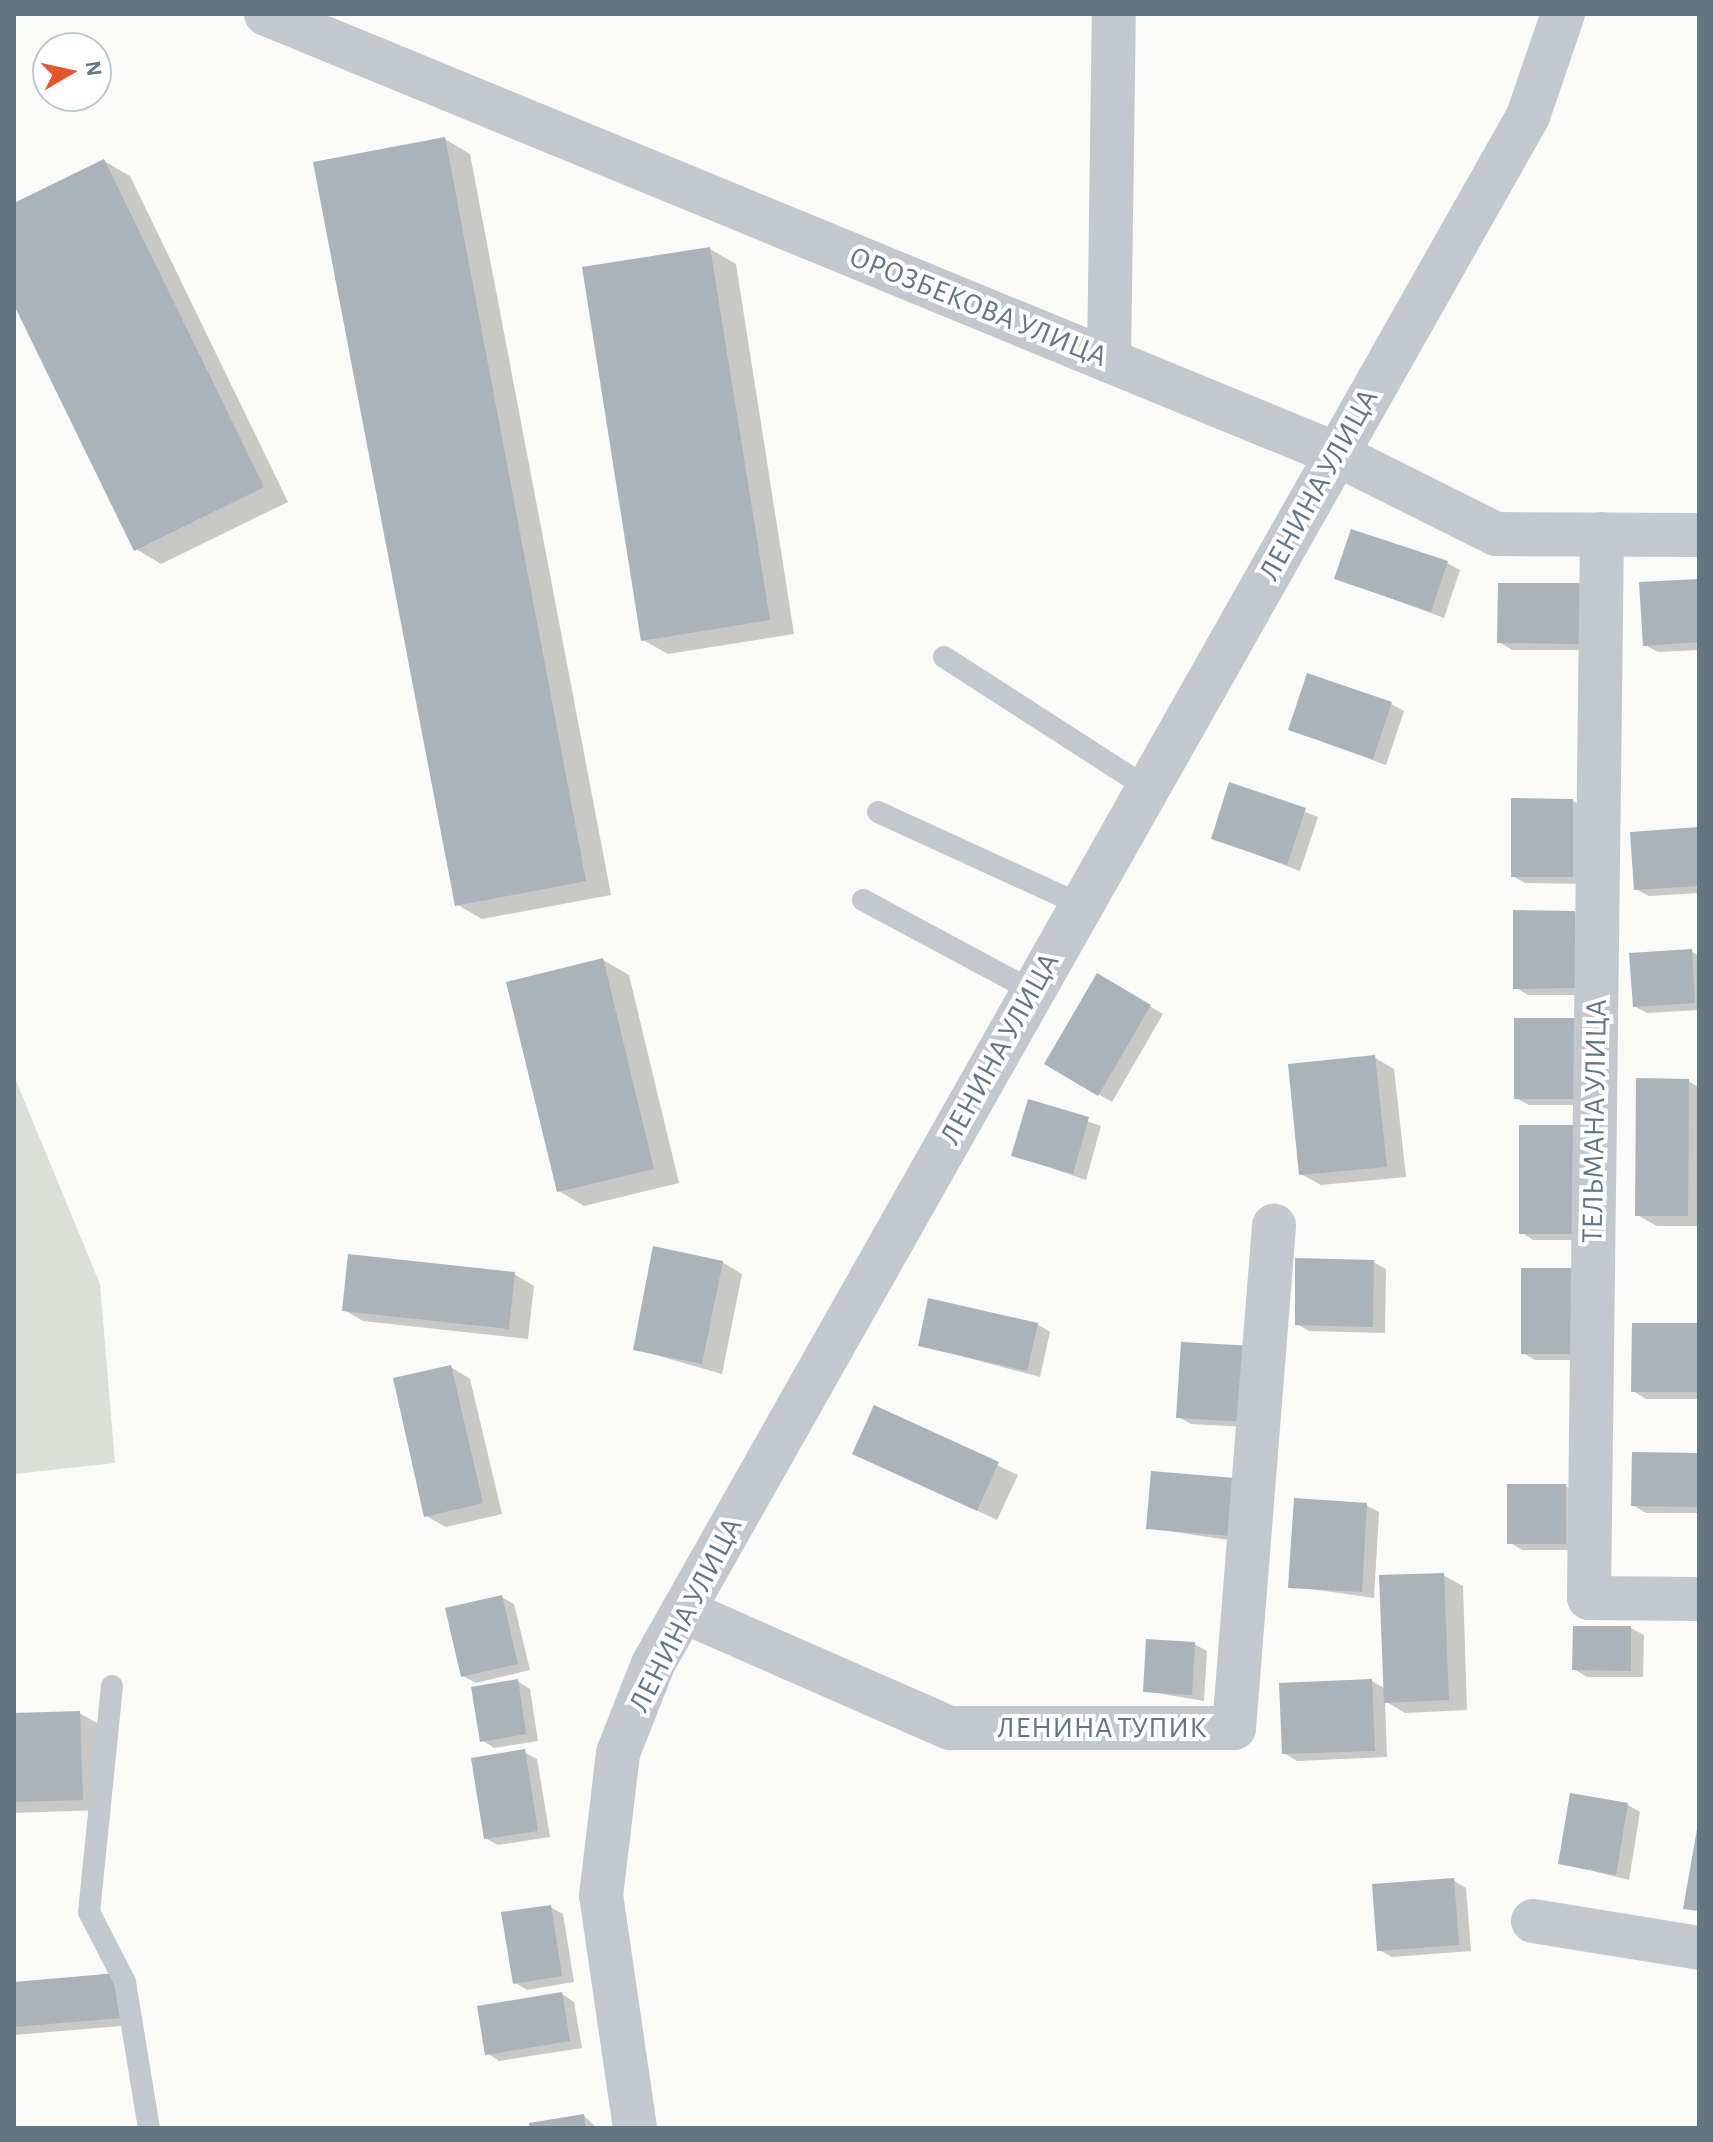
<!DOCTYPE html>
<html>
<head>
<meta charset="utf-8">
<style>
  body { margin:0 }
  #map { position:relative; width:1713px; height:2142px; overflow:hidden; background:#fafaf8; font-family:"Alegreya Sans",sans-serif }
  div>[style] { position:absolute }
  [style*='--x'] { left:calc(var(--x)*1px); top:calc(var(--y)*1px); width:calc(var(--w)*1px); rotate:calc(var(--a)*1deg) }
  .green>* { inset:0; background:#dadfd7 }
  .shadow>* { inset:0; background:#0003 }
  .building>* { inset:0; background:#aab3b9 }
  .service>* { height:22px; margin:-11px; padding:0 11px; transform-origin:11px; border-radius:11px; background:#c3c8cc }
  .minor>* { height:44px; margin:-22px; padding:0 22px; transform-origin:22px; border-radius:22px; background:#c3c8cc }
  .tertiary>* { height:44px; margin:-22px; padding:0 22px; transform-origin:22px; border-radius:22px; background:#c3c8cc }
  span { translate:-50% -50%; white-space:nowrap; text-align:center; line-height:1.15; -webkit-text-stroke:8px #fff; paint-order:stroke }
  .street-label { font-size:30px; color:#657683 }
  .frame { position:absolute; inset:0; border:16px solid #657683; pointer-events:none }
  .north { position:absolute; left:32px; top:32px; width:80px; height:80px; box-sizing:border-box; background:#fff; border:2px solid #c1c8cd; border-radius:50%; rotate:81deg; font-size:22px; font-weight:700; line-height:32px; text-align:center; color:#657683 }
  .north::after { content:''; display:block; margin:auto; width:28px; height:36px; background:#e4572e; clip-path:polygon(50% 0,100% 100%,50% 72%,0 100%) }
</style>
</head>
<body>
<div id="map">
  <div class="green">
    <i style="clip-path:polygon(14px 1076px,100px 1284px,115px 1463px,14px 1474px)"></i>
  </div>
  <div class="shadow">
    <i style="clip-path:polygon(445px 139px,470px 154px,611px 895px,482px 919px,456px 904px)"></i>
    <i style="clip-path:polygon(104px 161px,130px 176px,288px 502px,161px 564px,136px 549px,14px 300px,14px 205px)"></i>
    <i style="clip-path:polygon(710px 249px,736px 264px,794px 634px,668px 654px,643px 640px)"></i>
    <i style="clip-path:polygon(1447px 563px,1460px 570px,1444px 618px,1336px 578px)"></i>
    <i style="clip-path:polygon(1699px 581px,1699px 650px,1658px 652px,1645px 645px)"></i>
    <i style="clip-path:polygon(1593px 593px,1593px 650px,1512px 650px,1499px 642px)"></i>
    <i style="clip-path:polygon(1391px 704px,1404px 711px,1386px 765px,1290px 730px)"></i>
    <i style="clip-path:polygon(1231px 784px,1318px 817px,1300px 871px,1213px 838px)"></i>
    <i style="clip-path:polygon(1573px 801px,1585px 808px,1585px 884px,1525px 883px,1513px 876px)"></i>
    <i style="clip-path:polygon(1699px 829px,1699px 893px,1649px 896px,1636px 889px)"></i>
    <i style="clip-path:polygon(1575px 913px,1588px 920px,1587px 995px,1528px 995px,1515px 987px)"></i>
    <i style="clip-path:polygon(1691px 951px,1699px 956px,1699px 1010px,1647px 1013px,1634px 1006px)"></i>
    <i style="clip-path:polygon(603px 960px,629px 975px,679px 1183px,584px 1206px,559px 1191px)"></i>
    <i style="clip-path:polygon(1098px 976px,1163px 1014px,1112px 1102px,1047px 1064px)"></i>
    <i style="clip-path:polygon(1516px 1020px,1590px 1105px,1529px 1105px,1516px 1098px)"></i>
    <i style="clip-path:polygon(1375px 1058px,1394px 1069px,1406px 1177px,1321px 1185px,1301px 1174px)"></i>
    <i style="clip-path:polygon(1688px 1081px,1699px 1087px,1699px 1226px,1657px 1226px,1637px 1215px)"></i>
    <i style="clip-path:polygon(1029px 1101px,1101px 1126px,1086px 1180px,1013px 1155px)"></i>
    <i style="clip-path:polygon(1521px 1127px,1586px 1240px,1533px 1240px,1521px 1232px)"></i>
    <i style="clip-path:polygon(722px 1262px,742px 1274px,722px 1374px,635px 1349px)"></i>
    <i style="clip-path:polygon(1373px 1262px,1386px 1269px,1385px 1333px,1309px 1331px,1297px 1324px)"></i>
    <i style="clip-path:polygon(1523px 1270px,1586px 1360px,1535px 1360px,1523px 1353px)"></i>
    <i style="clip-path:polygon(514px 1274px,534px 1286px,528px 1339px,363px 1321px,344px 1310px)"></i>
    <i style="clip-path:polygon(1037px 1324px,1050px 1332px,1040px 1377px,920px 1345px)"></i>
    <i style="clip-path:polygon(1699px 1325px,1699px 1399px,1646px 1399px,1633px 1391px)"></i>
    <i style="clip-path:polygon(1267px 1356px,1264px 1428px,1191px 1424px,1178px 1417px)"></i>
    <i style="clip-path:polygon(451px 1367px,470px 1379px,502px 1514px,446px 1527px,426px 1516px)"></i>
    <i style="clip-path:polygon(875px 1408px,1018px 1475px,997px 1520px,855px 1453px)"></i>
    <i style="clip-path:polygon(1699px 1455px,1699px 1513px,1646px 1513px,1633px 1505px)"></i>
    <i style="clip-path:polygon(1565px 1486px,1578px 1493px,1578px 1550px,1522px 1550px,1509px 1542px)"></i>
    <i style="clip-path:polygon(1247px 1488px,1242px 1542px,1148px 1528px)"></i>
    <i style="clip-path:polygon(1366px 1505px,1379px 1512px,1374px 1598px,1290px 1586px)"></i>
    <i style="clip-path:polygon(1443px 1575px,1463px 1586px,1467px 1710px,1405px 1713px,1385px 1701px,1387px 1757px,1297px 1761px,1284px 1753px,1372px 1681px,1386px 1689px)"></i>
    <i style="clip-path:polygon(501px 1597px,514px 1604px,530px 1670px,476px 1683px,463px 1676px)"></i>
    <i style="clip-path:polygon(1631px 1628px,1644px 1635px,1643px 1677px,1587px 1677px,1574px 1669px)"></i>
    <i style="clip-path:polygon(1194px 1644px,1207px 1651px,1204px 1701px,1145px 1691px)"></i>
    <i style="clip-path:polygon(517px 1681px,530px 1689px,538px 1741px,494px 1748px,482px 1740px)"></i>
    <i style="clip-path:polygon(79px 1713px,99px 1724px,102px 1810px,14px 1813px,14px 1715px)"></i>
    <i style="clip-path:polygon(524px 1752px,537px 1759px,550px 1837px,498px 1845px,485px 1838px)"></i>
    <i style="clip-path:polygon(1628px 1805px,1640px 1812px,1629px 1880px,1560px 1863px)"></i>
    <i style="clip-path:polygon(1453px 1880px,1466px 1888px,1471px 1951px,1392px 1957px,1379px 1950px)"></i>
    <i style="clip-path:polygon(550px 1907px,563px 1914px,574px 1982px,527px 1990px,514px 1982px)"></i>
    <i style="clip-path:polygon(117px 1975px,133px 2025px,14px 2035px,14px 1984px)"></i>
    <i style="clip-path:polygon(562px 1994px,574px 2002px,582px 2048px,499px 2061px,487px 2053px)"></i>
    <i style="clip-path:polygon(584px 2116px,597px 2128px,532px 2128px)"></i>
  </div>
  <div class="building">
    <i style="clip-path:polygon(445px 137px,586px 881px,455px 906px,313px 162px)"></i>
    <i style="clip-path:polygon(104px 159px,264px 487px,134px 551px,14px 305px,14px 203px)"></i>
    <i style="clip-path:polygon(710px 247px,770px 620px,641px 641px,582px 267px)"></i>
    <i style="clip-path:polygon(1351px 529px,1448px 561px,1431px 612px,1334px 579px)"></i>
    <i style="clip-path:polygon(1699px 579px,1699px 642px,1643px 646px,1639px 582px)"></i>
    <i style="clip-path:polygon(1498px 583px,1581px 583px,1580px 644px,1497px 643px)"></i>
    <i style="clip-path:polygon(1307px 673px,1392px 702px,1373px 759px,1288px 730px)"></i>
    <i style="clip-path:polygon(1229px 782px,1306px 808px,1287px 865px,1211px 839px)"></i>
    <i style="clip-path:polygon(1511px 798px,1573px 799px,1573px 877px,1511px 877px)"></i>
    <i style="clip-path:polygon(1699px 827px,1699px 886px,1634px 890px,1630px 832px)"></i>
    <i style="clip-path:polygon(1513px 910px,1575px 911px,1575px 988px,1513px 989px)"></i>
    <i style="clip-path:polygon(1692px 949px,1695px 1003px,1633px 1007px,1629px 953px)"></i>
    <i style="clip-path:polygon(603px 958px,654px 1169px,557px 1192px,506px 982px)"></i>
    <i style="clip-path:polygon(1097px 973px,1151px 1005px,1098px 1096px,1044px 1064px)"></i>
    <i style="clip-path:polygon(1514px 1018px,1578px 1018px,1578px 1099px,1514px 1099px)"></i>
    <i style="clip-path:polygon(1375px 1055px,1387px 1167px,1299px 1175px,1288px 1064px)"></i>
    <i style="clip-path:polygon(1636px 1078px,1689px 1079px,1688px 1216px,1635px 1216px)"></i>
    <i style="clip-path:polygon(1028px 1099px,1089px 1117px,1073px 1174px,1011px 1156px)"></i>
    <i style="clip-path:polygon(1519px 1125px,1574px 1125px,1574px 1234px,1519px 1234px)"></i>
    <i style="clip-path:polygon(653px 1246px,723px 1261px,702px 1364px,633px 1350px)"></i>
    <i style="clip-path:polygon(348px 1254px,515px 1272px,509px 1329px,342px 1311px)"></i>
    <i style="clip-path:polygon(1295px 1258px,1374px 1260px,1373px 1327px,1295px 1325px)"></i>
    <i style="clip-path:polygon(1521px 1268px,1575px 1268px,1574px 1354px,1521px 1354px)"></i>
    <i style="clip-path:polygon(928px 1298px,1038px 1323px,1027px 1371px,918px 1346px)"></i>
    <i style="clip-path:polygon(1632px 1323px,1699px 1323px,1699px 1392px,1631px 1392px)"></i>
    <i style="clip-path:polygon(1181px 1342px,1255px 1346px,1251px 1422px,1176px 1418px)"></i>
    <i style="clip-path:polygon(451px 1365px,483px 1503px,424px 1517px,393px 1378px)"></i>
    <i style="clip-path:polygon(874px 1405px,999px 1462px,977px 1511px,852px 1454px)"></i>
    <i style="clip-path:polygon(1632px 1452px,1699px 1453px,1699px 1507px,1631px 1506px)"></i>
    <i style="clip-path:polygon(1151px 1471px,1235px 1478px,1230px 1536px,1146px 1529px)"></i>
    <i style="clip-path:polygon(1507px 1484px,1566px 1484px,1566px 1544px,1507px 1544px)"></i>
    <i style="clip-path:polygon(1294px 1498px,1367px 1503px,1362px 1592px,1288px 1588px)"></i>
    <i style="clip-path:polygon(1444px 1573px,1449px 1700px,1384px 1703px,1379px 1575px)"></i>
    <i style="clip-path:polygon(502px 1595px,518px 1664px,461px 1677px,445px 1608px)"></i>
    <i style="clip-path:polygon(1573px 1626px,1631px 1626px,1631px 1671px,1572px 1670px)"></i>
    <i style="clip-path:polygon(1146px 1639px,1195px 1642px,1192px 1695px,1143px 1692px)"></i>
    <i style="clip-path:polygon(518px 1679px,526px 1734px,480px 1742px,471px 1687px)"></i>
    <i style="clip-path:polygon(1372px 1679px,1375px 1751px,1282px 1754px,1279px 1683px)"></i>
    <i style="clip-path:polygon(80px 1711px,83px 1800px,14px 1802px,14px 1713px)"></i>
    <i style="clip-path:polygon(525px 1749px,538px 1831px,484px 1839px,471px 1758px)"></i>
    <i style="clip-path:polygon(1570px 1793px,1628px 1803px,1616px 1875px,1558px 1864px)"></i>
    <i style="clip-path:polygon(1697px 1829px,1699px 1829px,1699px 1911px,1683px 1909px)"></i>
    <i style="clip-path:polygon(1454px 1878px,1459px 1945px,1377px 1951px,1372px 1884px)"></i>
    <i style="clip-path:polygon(551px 1905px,562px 1976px,513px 1984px,501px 1912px)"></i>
    <i style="clip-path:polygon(117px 1973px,121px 2018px,14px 2027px,14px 1982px)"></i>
    <i style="clip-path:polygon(562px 1992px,570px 2041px,485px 2055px,477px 2006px)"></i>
    <i style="clip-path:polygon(584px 2114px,586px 2128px,530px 2128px,529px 2123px)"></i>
  </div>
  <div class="service">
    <i style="--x:944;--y:657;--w:242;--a:32.8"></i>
    <i style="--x:878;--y:812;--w:223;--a:24.6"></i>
    <i style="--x:863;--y:900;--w:193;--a:28.2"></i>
    <i style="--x:112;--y:1686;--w:227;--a:95.8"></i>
    <i style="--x:89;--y:1912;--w:79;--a:62.8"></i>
    <i style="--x:125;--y:1982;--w:148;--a:80.7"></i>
  </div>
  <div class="minor">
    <i style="--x:266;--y:14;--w:1157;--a:22.35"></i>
    <i style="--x:1336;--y:454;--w:179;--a:26.6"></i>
    <i style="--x:1496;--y:534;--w:203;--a:0.3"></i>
    <i style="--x:1109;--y:361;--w:347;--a:-89.2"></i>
    <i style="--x:1602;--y:534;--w:1064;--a:90.7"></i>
    <i style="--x:1589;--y:1598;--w:110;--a:0.5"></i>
    <i style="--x:683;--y:1611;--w:292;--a:23.7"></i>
    <i style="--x:950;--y:1728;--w:284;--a:0"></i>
    <i style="--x:1234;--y:1728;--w:504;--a:-85.44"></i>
    <i style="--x:1533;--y:1921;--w:168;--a:9.2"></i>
  </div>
  <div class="tertiary">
    <i style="--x:635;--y:2128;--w:234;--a:-98.3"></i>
    <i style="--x:601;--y:1896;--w:144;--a:-83.2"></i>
    <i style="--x:618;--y:1753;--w:96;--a:-68.5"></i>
    <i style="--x:653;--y:1664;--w:1778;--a:-60.52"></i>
    <i style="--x:1528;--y:116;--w:108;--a:-71.1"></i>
  </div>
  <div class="street-label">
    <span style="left:978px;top:307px;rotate:22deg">ОРОЗБЕКОВА УЛИЦА</span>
    <span style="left:1319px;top:485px;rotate:-61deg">ЛЕНИНА УЛИЦА</span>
    <span style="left:1000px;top:1049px;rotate:-61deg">ЛЕНИНА УЛИЦА</span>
    <span style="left:1595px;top:1121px;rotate:-89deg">ТЕЛЬМАНА УЛИЦА</span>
    <span style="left:686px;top:1615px;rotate:-63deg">ЛЕНИНА УЛИЦА</span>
    <span style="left:1102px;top:1728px">ЛЕНИНА ТУПИК</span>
  </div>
  <div class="frame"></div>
  <div class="north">N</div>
</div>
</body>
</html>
